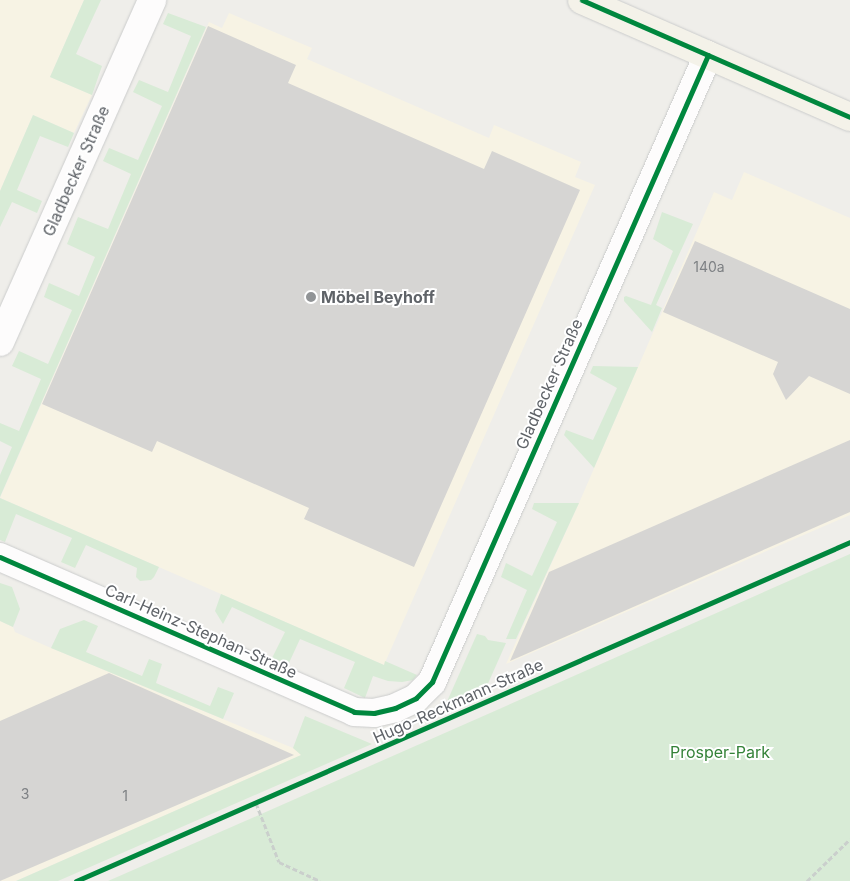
<!DOCTYPE html>
<html>
<head>
<meta charset="utf-8">
<style>
  body { margin:0 }
  #map { position:relative; width:850px; height:881px; overflow:hidden; background:#efeeea; font-family:Inter,sans-serif }
  div>[style] { position:absolute }
  [style*='--x'] { left:calc(var(--x)*1px); top:calc(var(--y)*1px); width:calc(var(--w)*1px); rotate:calc(var(--a)*1deg) }
  .commercial>* { inset:0; background:#f7f3e4 }
  .green>* { inset:0; background:#d8ebd6 }
  .building>* { inset:0; background:#d6d5d3 }
  .path>* { height:3px; margin-top:-1.5px; transform-origin:0; background:repeating-linear-gradient(90deg,#cacfcc 0 5px,transparent 0 7.5px) }
  .roads { filter:drop-shadow(0 0 1px #cbcccc) drop-shadow(0 0 1px #cbcccc) }
  .minor>* { height:28px; margin:-14px; padding:0 14px; transform-origin:14px; border-radius:14px; background:#fdfcfc }
  .major>* { height:28px; margin:-14px; padding:0 14px; transform-origin:14px; border-radius:14px; background:#f4f2e9 }
  .cycleway>* { height:5px; margin:-2.5px; padding:0 2.5px; transform-origin:2.5px; border-radius:2.5px; background:#00873e }
  .dots>* { width:14px; height:14px; translate:-50% -50%; box-sizing:border-box; border:2px solid #fff; border-radius:50% }
  span { translate:-50% -50%; white-space:nowrap; text-align:center; line-height:1.15; -webkit-text-stroke:4px #fff; paint-order:stroke }
  .number-label { font-size:14px; color:#7e8184 }
  .number-label span { -webkit-text-stroke-width:0 }
  .street-label { font-size:16px; color:#5f6368 }
  .poi-label { font-size:16px; color:#5f6368; font-weight:700 }
  .left { translate:0 -50%; text-align:left }
  .park-label { font-size:16px; color:#348238 }
</style>
</head>
<body>
<div id="map">
  <div class="commercial">
    <i style="clip-path:polygon(0 0,84px 0,50px 77px,92px 95px,74px 133px,33px 115px,0 191px)"></i>
    <i style="clip-path:polygon(229px 13px,312px 48px,307px 59px,489px 138px,494px 125px,581px 162px,575px 177px,595px 185px,384px 665px,0 498px,209px 22px,222px 28px)"></i>
    <i style="clip-path:polygon(744px 172px,850px 218px,850px 515px,506px 664px,579px 503px,714px 192px,732px 200px)"></i>
    <i style="clip-path:polygon(0 621px,13px 627px,15px 632px,51px 648px,293px 748px,302px 755px,16px 881px,0 881px)"></i>
  </div>
  <div class="green">
    <i style="clip-path:polygon(84px 0,101px 0,76px 54px,102px 66px,92px 95px,50px 77px)"></i>
    <i style="clip-path:polygon(168px 13px,206px 27px,0 497px,0 475px,12px 447px,0 441px,0 423px,19px 431px,41px 379px,12px 366px,19px 351px,48px 364px,72px 310px,44px 297px,49px 283px,79px 296px,95px 257px,67px 244px,78px 217px,108px 229px,131px 174px,103px 161px,109px 148px,138px 160px,162px 106px,133px 92px,139px 80px,168px 92px,191px 36px,163px 24px)"></i>
    <i style="clip-path:polygon(33px 115px,74px 133px,68px 147px,40px 136px,17px 190px,42px 201px,37px 213px,12px 202px,0 227px,0 191px)"></i>
    <i style="clip-path:polygon(662px 212px,693px 224px,656px 305px,662px 308px,652px 332px,624px 301px,624px 297px,626px 296px,651px 305px,673px 251px,653px 239px)"></i>
    <i style="clip-path:polygon(593px 366px,638px 367px,594px 468px,564px 435px,566px 430px,593px 440px,617px 388px,590px 373px)"></i>
    <i style="clip-path:polygon(0 498px,159px 567px,154px 577px,151px 580px,140px 581px,136px 577px,137px 568px,86px 545px,75px 568px,61px 562px,72px 538px,16px 514px,5px 542px,0 540px)"></i>
    <i style="clip-path:polygon(534px 503px,579px 503px,516px 639px,506px 639px,527px 590px,501px 577px,506px 563px,532px 576px,557px 522px,532px 509px)"></i>
    <i style="clip-path:polygon(850px 554px,850px 881px,108px 881px,259px 815px)"></i>
    <i style="clip-path:polygon(0 583px,12px 587px,20px 609px,13px 627px,0 621px)"></i>
    <i style="clip-path:polygon(221px 594px,384px 665px,385px 661px,417px 675px,413px 680px,402px 682px,388px 681px,373px 676px,365px 698px,344px 688px,355px 662px,300px 639px,288px 665px,272px 658px,285px 632px,232px 607px,223px 624px,215px 611px)"></i>
    <i style="clip-path:polygon(84px 620px,98px 626px,86px 652px,142px 676px,149px 659px,162px 664px,156px 683px,210px 706px,218px 687px,234px 693px,223px 719px,51px 648px,60px 629px)"></i>
    <i style="clip-path:polygon(477px 634px,485px 636px,488px 640px,506px 643px,482px 697px,441px 715px)"></i>
    <i style="clip-path:polygon(305px 716px,372px 744px,58px 881px,16px 881px,301px 755px,293px 748px)"></i>
  </div>
  <div class="building">
    <i style="clip-path:polygon(208px 26px,296px 65px,288px 83px,484px 169px,492px 151px,580px 190px,414px 567px,304px 519px,309px 508px,157px 441px,152px 452px,42px 404px)"></i>
    <i style="clip-path:polygon(695px 241px,850px 309px,850px 394px,809px 376px,786px 400px,773px 374px,778px 362px,663px 312px)"></i>
    <i style="clip-path:polygon(850px 440px,850px 512px,510px 661px,549px 572px)"></i>
    <i style="clip-path:polygon(109px 673px,294px 755px,0 881px,0 721px)"></i>
  </div>
  <div class="path">
    <i style="--x:256;--y:803;--w:63;--a:68.7"></i>
    <i style="--x:279;--y:862;--w:45;--a:24.9"></i>
    <i style="--x:807;--y:881;--w:60;--a:-44.3"></i>
  </div>
  <div class="roads">
    <div class="minor">
      <i style="--x:0;--y:342;--w:374;--a:-66"></i>
      <i style="--x:0;--y:557;--w:386;--a:23.6"></i>
      <i style="--x:354;--y:712;--w:20;--a:3"></i>
      <i style="--x:374;--y:713;--w:22;--a:-13"></i>
      <i style="--x:395;--y:708;--w:23;--a:-25"></i>
      <i style="--x:416;--y:698;--w:23;--a:-45"></i>
      <i style="--x:432;--y:682;--w:685;--a:-66.24"></i>
    </div>
    <div class="major">
      <i style="--x:582;--y:0;--w:292;--a:23.6"></i>
    </div>
  </div>
  <div class="cycleway">
    <i style="--x:582;--y:0;--w:292;--a:23.6"></i>
    <i style="--x:0;--y:557;--w:386;--a:23.6"></i>
    <i style="--x:354;--y:712;--w:20;--a:3"></i>
    <i style="--x:374;--y:713;--w:22;--a:-13"></i>
    <i style="--x:395;--y:708;--w:23;--a:-25"></i>
    <i style="--x:416;--y:698;--w:23;--a:-45"></i>
    <i style="--x:432;--y:682;--w:685;--a:-66.24"></i>
    <i style="--x:76;--y:881;--w:845;--a:-23.65"></i>
  </div>
  <div class="dots">
    <i style="left:311px;top:297px;background:#919496"></i>
  </div>
  <div class="number-label">
    <span style="left:709px;top:267px">140a</span>
    <span style="left:25px;top:794px">3</span>
    <span style="left:125px;top:796px">1</span>
  </div>
  <div class="street-label">
    <span style="left:76px;top:171px;rotate:-66deg">Gladbecker Straße</span>
    <span style="left:549px;top:384px;rotate:-66deg">Gladbecker Straße</span>
    <span style="left:201px;top:631px;rotate:24deg">Carl-Heinz-Stephan-Straße</span>
    <span style="left:458px;top:701px;rotate:-24deg">Hugo-Reckmann-Straße</span>
  </div>
  <div class="poi-label">
    <span class="left" style="left:321px;top:297px">Möbel Beyhoff</span>
  </div>
  <div class="park-label">
    <span style="left:720px;top:752px">Prosper-Park</span>
  </div>
</div>
</body>
</html>
